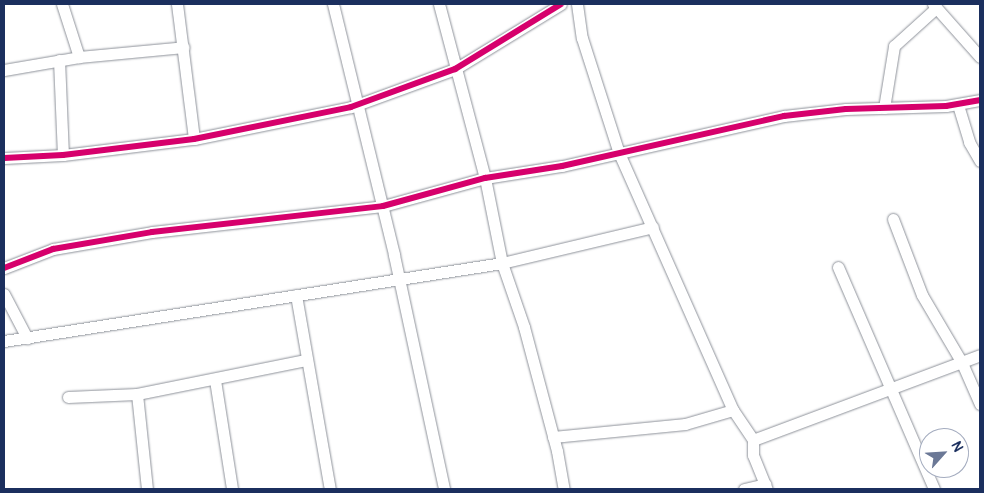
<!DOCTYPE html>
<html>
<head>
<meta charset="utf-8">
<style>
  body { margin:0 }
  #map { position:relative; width:984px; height:493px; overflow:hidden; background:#fff; font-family:Pangolin,sans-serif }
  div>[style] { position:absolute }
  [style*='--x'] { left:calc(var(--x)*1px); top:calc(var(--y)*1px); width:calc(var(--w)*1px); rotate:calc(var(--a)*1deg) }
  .roads { filter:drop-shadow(0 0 1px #8e929a) drop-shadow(0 0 1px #8e929a) }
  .minor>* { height:11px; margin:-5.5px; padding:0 5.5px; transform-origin:5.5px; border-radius:5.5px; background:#fff }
  .cycleway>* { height:6px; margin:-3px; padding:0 3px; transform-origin:3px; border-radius:3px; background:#d6006c }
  span { translate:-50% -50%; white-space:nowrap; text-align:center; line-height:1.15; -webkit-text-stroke:5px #fff; paint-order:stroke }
  .frame { position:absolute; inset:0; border:5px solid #1b2f5e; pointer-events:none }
  .north { position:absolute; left:919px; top:428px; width:50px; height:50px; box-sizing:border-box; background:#fff; border:1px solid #a4acbf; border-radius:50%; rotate:64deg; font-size:14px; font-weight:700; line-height:20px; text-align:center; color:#1b2f5e }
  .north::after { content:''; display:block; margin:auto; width:18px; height:22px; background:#6b7896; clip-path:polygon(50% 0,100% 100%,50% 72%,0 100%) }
</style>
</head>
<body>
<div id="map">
  <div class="roads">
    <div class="minor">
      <i style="--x:62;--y:4;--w:56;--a:72.2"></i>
      <i style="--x:177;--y:4;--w:136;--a:82.8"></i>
      <i style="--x:333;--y:4;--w:258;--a:76.3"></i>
      <i style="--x:394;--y:255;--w:239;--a:77.9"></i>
      <i style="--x:439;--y:4;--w:180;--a:75.2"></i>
      <i style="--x:485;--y:178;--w:87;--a:78.7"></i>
      <i style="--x:502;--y:263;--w:68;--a:71"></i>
      <i style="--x:524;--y:327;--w:128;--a:75.1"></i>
      <i style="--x:557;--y:451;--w:39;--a:80"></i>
      <i style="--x:577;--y:4;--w:34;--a:82"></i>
      <i style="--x:582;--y:38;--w:121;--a:72.2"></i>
      <i style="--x:619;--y:153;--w:281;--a:66.1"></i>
      <i style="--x:733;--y:410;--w:36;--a:56"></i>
      <i style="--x:753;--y:440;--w:15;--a:90"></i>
      <i style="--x:753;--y:455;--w:37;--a:68"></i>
      <i style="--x:933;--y:4;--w:71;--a:48.4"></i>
      <i style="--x:59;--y:60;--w:95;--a:87.6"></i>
      <i style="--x:4;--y:70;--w:76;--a:-9.8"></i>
      <i style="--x:79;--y:57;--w:105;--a:-5.4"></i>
      <i style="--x:958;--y:105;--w:39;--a:73"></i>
      <i style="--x:969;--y:142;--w:22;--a:60"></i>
      <i style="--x:884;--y:108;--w:63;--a:-80.8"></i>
      <i style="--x:894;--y:46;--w:57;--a:-42.1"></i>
      <i style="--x:4;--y:158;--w:59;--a:-2.9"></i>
      <i style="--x:63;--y:155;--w:132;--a:-7"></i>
      <i style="--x:194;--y:139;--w:160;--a:-11.5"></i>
      <i style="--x:351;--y:107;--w:111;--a:-20.1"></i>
      <i style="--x:455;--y:69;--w:124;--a:-31.5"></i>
      <i style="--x:893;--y:219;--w:81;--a:69.1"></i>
      <i style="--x:922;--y:295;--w:79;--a:59.5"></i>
      <i style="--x:962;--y:363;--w:45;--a:66.3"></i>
      <i style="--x:838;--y:267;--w:242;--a:66.6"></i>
      <i style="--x:4;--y:268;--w:53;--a:-21.2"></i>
      <i style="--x:53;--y:249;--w:100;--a:-9.7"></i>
      <i style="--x:152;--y:232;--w:232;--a:-6.4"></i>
      <i style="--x:383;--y:206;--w:106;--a:-15.4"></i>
      <i style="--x:485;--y:178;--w:78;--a:-8.9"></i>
      <i style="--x:562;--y:166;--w:228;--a:-12.7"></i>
      <i style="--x:784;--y:116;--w:62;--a:-6.4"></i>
      <i style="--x:846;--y:109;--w:100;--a:-1.7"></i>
      <i style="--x:946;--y:106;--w:35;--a:-10"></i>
      <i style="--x:4;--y:294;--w:50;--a:62.4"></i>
      <i style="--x:296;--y:295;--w:197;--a:80.1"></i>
      <i style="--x:4;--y:341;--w:504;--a:-8.9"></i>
      <i style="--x:502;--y:263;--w:155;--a:-13.4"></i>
      <i style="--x:215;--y:380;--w:110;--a:81.1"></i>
      <i style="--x:137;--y:394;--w:96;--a:84"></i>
      <i style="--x:68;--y:397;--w:69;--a:-2.5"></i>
      <i style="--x:137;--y:394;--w:172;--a:-11.4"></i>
      <i style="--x:553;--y:437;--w:133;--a:-5.6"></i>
      <i style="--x:685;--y:424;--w:50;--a:-16.3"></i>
      <i style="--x:753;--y:440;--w:242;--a:-20.5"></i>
      <i style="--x:744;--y:489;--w:22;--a:-13"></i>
    </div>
  </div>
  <div class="cycleway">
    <i style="--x:4;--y:158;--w:59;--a:-2.9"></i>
    <i style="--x:63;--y:155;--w:132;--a:-7"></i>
    <i style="--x:194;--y:139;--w:160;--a:-11.5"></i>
    <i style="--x:351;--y:107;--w:111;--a:-20.1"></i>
    <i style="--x:455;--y:69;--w:124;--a:-31.5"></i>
    <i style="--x:4;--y:268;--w:53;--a:-21.2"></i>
    <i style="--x:53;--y:249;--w:100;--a:-9.7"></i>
    <i style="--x:152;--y:232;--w:232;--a:-6.4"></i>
    <i style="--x:383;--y:206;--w:106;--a:-15.4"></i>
    <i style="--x:485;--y:178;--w:78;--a:-8.9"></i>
    <i style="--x:562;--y:166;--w:228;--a:-12.7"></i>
    <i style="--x:784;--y:116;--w:62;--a:-6.4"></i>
    <i style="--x:846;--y:109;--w:100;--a:-1.7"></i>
    <i style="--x:946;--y:106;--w:35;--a:-10"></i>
  </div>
  <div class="frame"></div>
  <div class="north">N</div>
</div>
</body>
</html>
